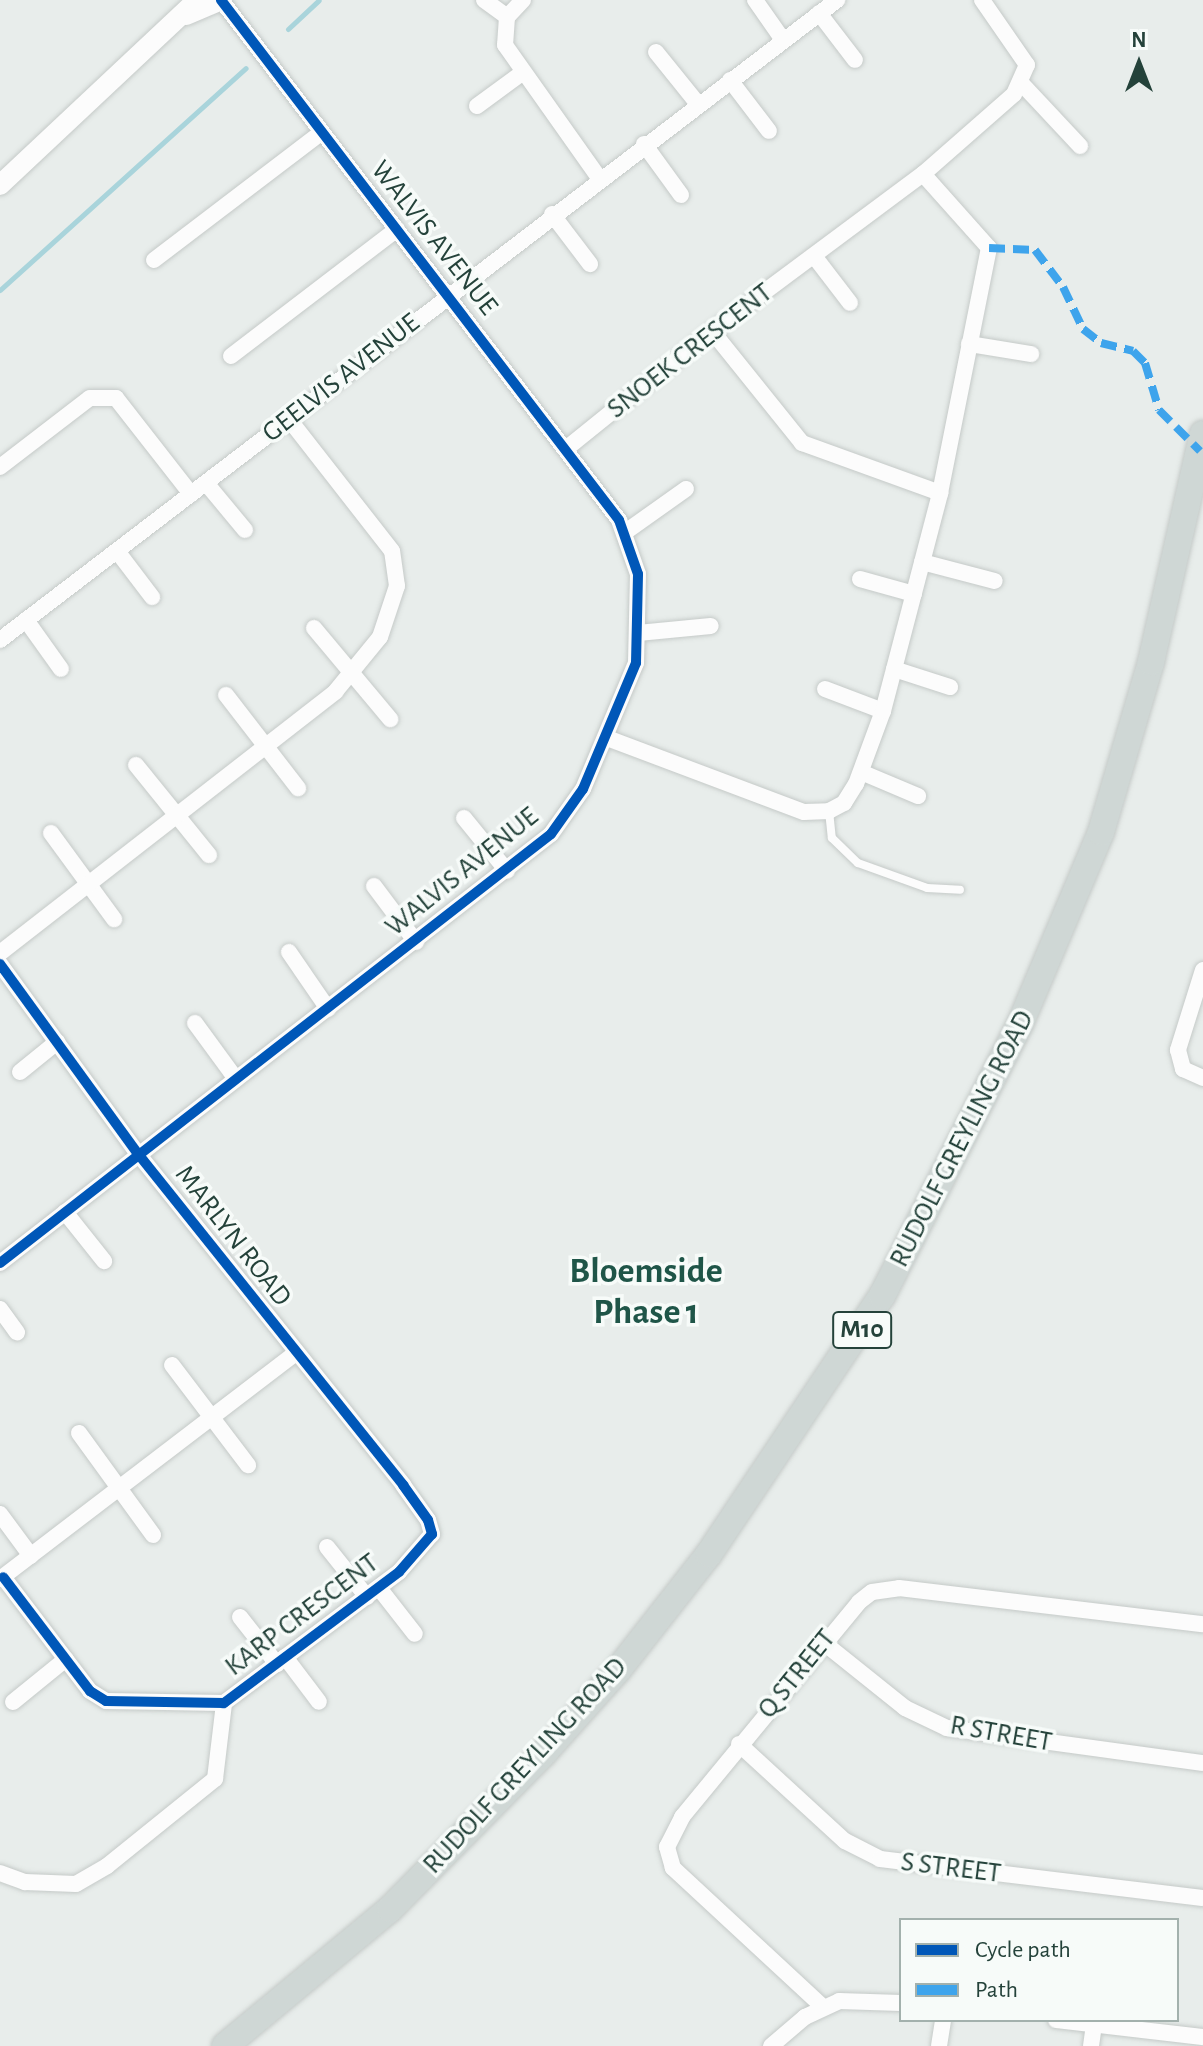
<!DOCTYPE html>
<html>
<head>
<meta charset="utf-8">
<style>
  body { margin:0 }
  #map { position:relative; width:1203px; height:2046px; overflow:hidden; background:#e8edeb; font-family:"Alegreya Sans",sans-serif }
  div>[style] { position:absolute }
  [style*='--x'] { left:calc(var(--x)*1px); top:calc(var(--y)*1px); width:calc(var(--w)*1px); rotate:calc(var(--a)*1deg) }
  .stream>* { height:5px; margin:-2.5px; padding:0 2.5px; transform-origin:2.5px; border-radius:2.5px; background:#a9d4db }
  .roads { filter:drop-shadow(0 0 2px #c5cac8) drop-shadow(0 0 2px #c5cac8) }
  .service>* { height:8px; margin:-4px; padding:0 4px; transform-origin:4px; border-radius:4px; background:#fcfcfc }
  .minor>* { height:16px; margin:-8px; padding:0 8px; transform-origin:8px; border-radius:8px; background:#fcfcfc }
  .tertiary>* { height:20px; margin:-10px; padding:0 10px; transform-origin:10px; border-radius:10px; background:#fcfcfc }
  .primary>* { height:26px; margin:-13px; padding:0 13px; transform-origin:13px; border-radius:13px; background:#cfd7d5 }
  .quiet>* { height:8px; margin-top:-4px; transform-origin:0; background:repeating-linear-gradient(90deg,#3ea4ec 0 16px,transparent 0 24px) }
  .cycleway>* { height:10px; margin:-5px; padding:0 5px; transform-origin:5px; border-radius:5px; background:#0057b8 }
  span { translate:-50% -50%; white-space:nowrap; text-align:center; line-height:1.15; -webkit-text-stroke:7px #f7fbf9; paint-order:stroke }
  .shield-label span { padding:2px 6px; background:#f7fbf9; border:2px solid; border-radius:6px; -webkit-text-stroke-width:0 }
  .shield-label { font-size:26px; color:#24423a; font-weight:700 }
  .street-label { font-size:28px; color:#24423a }
  .district-label { font-size:36px; color:#1f5548; font-weight:700 }
  .legend { position:absolute; left:899px; top:1918px; width:280px; height:104px; box-sizing:border-box; background:#f7fbf9; border:2px solid #a3b1ad; margin:0; padding:10px 14px; list-style:none; font-size:24px; color:#24423a }
  .legend li { display:flex; align-items:center; gap:16px; height:40px }
  .legend b { width:40px; border:2px solid #a3b1ad }
  .north { position:absolute; left:1099px; top:24px; width:80px; height:80px; -webkit-text-stroke:6px #f7fbf9; paint-order:stroke; rotate:0deg; font-size:22px; font-weight:700; line-height:32px; text-align:center; color:#24423a }
  .north::after { content:''; display:block; margin:auto; width:28px; height:36px; background:#24423a; clip-path:polygon(50% 0,100% 100%,50% 72%,0 100%) }
</style>
</head>
<body>
<div id="map">
  <div class="stream">
    <i style="--x:288;--y:29;--w:42;--a:-43.1"></i>
    <i style="--x:0;--y:290;--w:331;--a:-42.1"></i>
  </div>
  <div class="roads">
    <div class="service">
      <i style="--x:829;--y:811;--w:27;--a:84"></i>
      <i style="--x:832;--y:838;--w:36;--a:44"></i>
      <i style="--x:858;--y:863;--w:73;--a:19.9"></i>
      <i style="--x:927;--y:888;--w:33;--a:3"></i>
    </div>
    <div class="minor">
      <i style="--x:484;--y:0;--w:29;--a:36"></i>
      <i style="--x:523;--y:0;--w:23;--a:133"></i>
      <i style="--x:507;--y:17;--w:28;--a:94"></i>
      <i style="--x:505;--y:45;--w:163;--a:54.7"></i>
      <i style="--x:755;--y:0;--w:49;--a:55"></i>
      <i style="--x:819;--y:13;--w:59;--a:52.5"></i>
      <i style="--x:656;--y:52;--w:67;--a:51.1"></i>
      <i style="--x:730;--y:80;--w:64;--a:52.6"></i>
      <i style="--x:1022;--y:84;--w:85;--a:46.9"></i>
      <i style="--x:477;--y:106;--w:56;--a:-36.3"></i>
      <i style="--x:644;--y:144;--w:63;--a:54"></i>
      <i style="--x:552;--y:214;--w:63;--a:52.8"></i>
      <i style="--x:814;--y:256;--w:59;--a:52.5"></i>
      <i style="--x:154;--y:260;--w:211;--a:-37.3"></i>
      <i style="--x:712;--y:331;--w:144;--a:51.2"></i>
      <i style="--x:802;--y:443;--w:147;--a:19.9"></i>
      <i style="--x:969;--y:344;--w:63;--a:9.2"></i>
      <i style="--x:231;--y:356;--w:209;--a:-37.4"></i>
      <i style="--x:567;--y:448;--w:186;--a:-38.9"></i>
      <i style="--x:712;--y:331;--w:263;--a:-36.7"></i>
      <i style="--x:923;--y:174;--w:121;--a:-41.3"></i>
      <i style="--x:1014;--y:94;--w:32;--a:-66"></i>
      <i style="--x:1027;--y:65;--w:79;--a:-124.7"></i>
      <i style="--x:0;--y:467;--w:113;--a:-37.5"></i>
      <i style="--x:90;--y:398;--w:26;--a:0"></i>
      <i style="--x:116;--y:398;--w:122;--a:52"></i>
      <i style="--x:206;--y:483;--w:61;--a:50.3"></i>
      <i style="--x:624;--y:533;--w:76;--a:-35.4"></i>
      <i style="--x:117;--y:551;--w:58;--a:52.7"></i>
      <i style="--x:922;--y:562;--w:75;--a:14.6"></i>
      <i style="--x:860;--y:579;--w:56;--a:15.5"></i>
      <i style="--x:26;--y:620;--w:60;--a:54.5"></i>
      <i style="--x:314;--y:628;--w:119;--a:50.1"></i>
      <i style="--x:638;--y:633;--w:73;--a:-5.5"></i>
      <i style="--x:0;--y:640;--w:1054;--a:-37.4"></i>
      <i style="--x:894;--y:669;--w:59;--a:17.8"></i>
      <i style="--x:825;--y:689;--w:62;--a:20.8"></i>
      <i style="--x:226;--y:695;--w:118;--a:52.3"></i>
      <i style="--x:607;--y:738;--w:210;--a:20.6"></i>
      <i style="--x:804;--y:812;--w:25;--a:-2"></i>
      <i style="--x:829;--y:811;--w:17;--a:-28"></i>
      <i style="--x:844;--y:803;--w:22;--a:-58"></i>
      <i style="--x:856;--y:784;--w:78;--a:-69.7"></i>
      <i style="--x:883;--y:711;--w:225;--a:-75.3"></i>
      <i style="--x:940;--y:493;--w:250;--a:-78.7"></i>
      <i style="--x:989;--y:248;--w:99;--a:-131.7"></i>
      <i style="--x:136;--y:765;--w:116;--a:51"></i>
      <i style="--x:861;--y:772;--w:62;--a:22.8"></i>
      <i style="--x:464;--y:818;--w:68;--a:50.9"></i>
      <i style="--x:51;--y:833;--w:107;--a:53.8"></i>
      <i style="--x:374;--y:886;--w:70;--a:53.1"></i>
      <i style="--x:289;--y:952;--w:69;--a:55.6"></i>
      <i style="--x:0;--y:953;--w:425;--a:-37.9"></i>
      <i style="--x:335;--y:692;--w:71;--a:-50.7"></i>
      <i style="--x:380;--y:637;--w:54;--a:-71.6"></i>
      <i style="--x:397;--y:586;--w:35;--a:-98"></i>
      <i style="--x:392;--y:551;--w:167;--a:-128"></i>
      <i style="--x:0;--y:964;--w:236;--a:54"></i>
      <i style="--x:139;--y:1155;--w:423;--a:51.3"></i>
      <i style="--x:403;--y:1485;--w:43;--a:54.5"></i>
      <i style="--x:428;--y:1520;--w:15;--a:74"></i>
      <i style="--x:432;--y:1534;--w:50;--a:131"></i>
      <i style="--x:399;--y:1572;--w:219;--a:143.2"></i>
      <i style="--x:224;--y:1703;--w:118;--a:-179"></i>
      <i style="--x:106;--y:1701;--w:19;--a:-148"></i>
      <i style="--x:90;--y:1691;--w:143;--a:-127.3"></i>
      <i style="--x:1203;--y:970;--w:84;--a:107.4"></i>
      <i style="--x:1178;--y:1050;--w:20;--a:75"></i>
      <i style="--x:1183;--y:1069;--w:22;--a:24"></i>
      <i style="--x:195;--y:1023;--w:69;--a:53.8"></i>
      <i style="--x:20;--y:1072;--w:48;--a:-39"></i>
      <i style="--x:65;--y:1212;--w:63;--a:51.5"></i>
      <i style="--x:0;--y:1263;--w:698;--a:-37.9"></i>
      <i style="--x:551;--y:834;--w:55;--a:-54.6"></i>
      <i style="--x:583;--y:789;--w:137;--a:-67.2"></i>
      <i style="--x:636;--y:663;--w:89;--a:-88.7"></i>
      <i style="--x:638;--y:574;--w:57;--a:-109.4"></i>
      <i style="--x:619;--y:520;--w:655;--a:-127.43"></i>
      <i style="--x:0;--y:1309;--w:29;--a:54"></i>
      <i style="--x:172;--y:1365;--w:126;--a:52.8"></i>
      <i style="--x:79;--y:1433;--w:126;--a:54"></i>
      <i style="--x:0;--y:1514;--w:52;--a:53.6"></i>
      <i style="--x:327;--y:1547;--w:64;--a:51.3"></i>
      <i style="--x:0;--y:1579;--w:370;--a:-37.4"></i>
      <i style="--x:379;--y:1588;--w:58;--a:52"></i>
      <i style="--x:240;--y:1617;--w:60;--a:51.8"></i>
      <i style="--x:824;--y:1643;--w:104;--a:38.7"></i>
      <i style="--x:905;--y:1708;--w:47;--a:25.5"></i>
      <i style="--x:947;--y:1728;--w:258;--a:7.8"></i>
      <i style="--x:285;--y:1657;--w:56;--a:52.9"></i>
      <i style="--x:13;--y:1702;--w:68;--a:-39.1"></i>
      <i style="--x:739;--y:1744;--w:144;--a:42.5"></i>
      <i style="--x:845;--y:1841;--w:39;--a:27"></i>
      <i style="--x:880;--y:1859;--w:325;--a:6.9"></i>
      <i style="--x:0;--y:1873;--w:27;--a:20"></i>
      <i style="--x:25;--y:1882;--w:51;--a:2.2"></i>
      <i style="--x:76;--y:1884;--w:36;--a:-30"></i>
      <i style="--x:107;--y:1866;--w:139;--a:-38.9"></i>
      <i style="--x:215;--y:1779;--w:77;--a:-83.2"></i>
      <i style="--x:823;--y:2007;--w:205;--a:-137.2"></i>
      <i style="--x:673;--y:1868;--w:22;--a:-106"></i>
      <i style="--x:667;--y:1847;--w:34;--a:-63"></i>
      <i style="--x:682;--y:1817;--w:278;--a:-50.5"></i>
      <i style="--x:859;--y:1602;--w:16;--a:-38"></i>
      <i style="--x:872;--y:1592;--w:27;--a:-8"></i>
      <i style="--x:899;--y:1588;--w:306;--a:6.8"></i>
      <i style="--x:1056;--y:2020;--w:148;--a:6.6"></i>
      <i style="--x:771;--y:2046;--w:45;--a:-40.5"></i>
      <i style="--x:805;--y:2017;--w:38;--a:-25"></i>
      <i style="--x:839;--y:2001;--w:62;--a:1.8"></i>
      <i style="--x:939;--y:2046;--w:26;--a:-81"></i>
      <i style="--x:1091;--y:2046;--w:22;--a:-82"></i>
    </div>
    <div class="tertiary">
      <i style="--x:186;--y:15;--w:39;--a:-23"></i>
      <i style="--x:0;--y:185;--w:270;--a:-43.2"></i>
    </div>
    <div class="primary">
      <i style="--x:225;--y:2046;--w:214;--a:-39.7"></i>
      <i style="--x:390;--y:1909;--w:219;--a:-45.4"></i>
      <i style="--x:544;--y:1753;--w:111;--a:-48.3"></i>
      <i style="--x:618;--y:1670;--w:147;--a:-51.9"></i>
      <i style="--x:709;--y:1554;--w:311;--a:-56.2"></i>
      <i style="--x:882;--y:1296;--w:305;--a:-63.1"></i>
      <i style="--x:1020;--y:1024;--w:208;--a:-67.1"></i>
      <i style="--x:1101;--y:832;--w:177;--a:-73.6"></i>
      <i style="--x:1151;--y:662;--w:234;--a:-77.2"></i>
    </div>
  </div>
  <div class="quiet">
    <i style="--x:989;--y:248;--w:46;--a:2.5"></i>
    <i style="--x:1035;--y:250;--w:46;--a:52.9"></i>
    <i style="--x:1063;--y:287;--w:47;--a:64.5"></i>
    <i style="--x:1083;--y:329;--w:23;--a:38"></i>
    <i style="--x:1101;--y:343;--w:33;--a:14"></i>
    <i style="--x:1133;--y:351;--w:17;--a:45"></i>
    <i style="--x:1145;--y:363;--w:49;--a:73.4"></i>
    <i style="--x:1159;--y:410;--w:58;--a:45"></i>
  </div>
  <div class="cycleway">
    <i style="--x:0;--y:964;--w:236;--a:54"></i>
    <i style="--x:139;--y:1155;--w:423;--a:51.3"></i>
    <i style="--x:403;--y:1485;--w:43;--a:54.5"></i>
    <i style="--x:428;--y:1520;--w:15;--a:74"></i>
    <i style="--x:432;--y:1534;--w:50;--a:131"></i>
    <i style="--x:399;--y:1572;--w:219;--a:143.2"></i>
    <i style="--x:224;--y:1703;--w:118;--a:-179"></i>
    <i style="--x:106;--y:1701;--w:19;--a:-148"></i>
    <i style="--x:90;--y:1691;--w:143;--a:-127.3"></i>
    <i style="--x:0;--y:1263;--w:698;--a:-37.9"></i>
    <i style="--x:551;--y:834;--w:55;--a:-54.6"></i>
    <i style="--x:583;--y:789;--w:137;--a:-67.2"></i>
    <i style="--x:636;--y:663;--w:89;--a:-88.7"></i>
    <i style="--x:638;--y:574;--w:57;--a:-109.4"></i>
    <i style="--x:619;--y:520;--w:655;--a:-127.43"></i>
  </div>
  <div class="shield-label">
    <span style="left:862px;top:1330px">M10</span>
  </div>
  <div class="street-label">
    <span style="left:434px;top:238px;rotate:52deg">WALVIS AVENUE</span>
    <span style="left:690px;top:351px;rotate:-38deg">SNOEK CRESCENT</span>
    <span style="left:341px;top:378px;rotate:-38deg">GEELVIS AVENUE</span>
    <span style="left:462px;top:872px;rotate:-39deg">WALVIS AVENUE</span>
    <span style="left:962px;top:1139px;rotate:-63deg">RUDOLF GREYLING ROAD</span>
    <span style="left:233px;top:1236px;rotate:52deg">MARLYN ROAD</span>
    <span style="left:302px;top:1615px;rotate:-37deg">KARP CRESCENT</span>
    <span style="left:797px;top:1674px;rotate:-51deg">Q STREET</span>
    <span style="left:1001px;top:1734px;rotate:10deg">R STREET</span>
    <span style="left:525px;top:1766px;rotate:-47deg">RUDOLF GREYLING ROAD</span>
    <span style="left:951px;top:1868px;rotate:7deg">S STREET</span>
  </div>
  <div class="district-label">
    <span style="left:646px;top:1292px">Bloemside<br>Phase 1</span>
  </div>
  <ul class="legend">
  <li><b style="height:10px;background:#0057b8"></b>Cycle path</li>
  <li><b style="height:10px;background:#3ea4ec"></b>Path</li>
  </ul>
  <div class="north">N</div>
</div>
</body>
</html>
